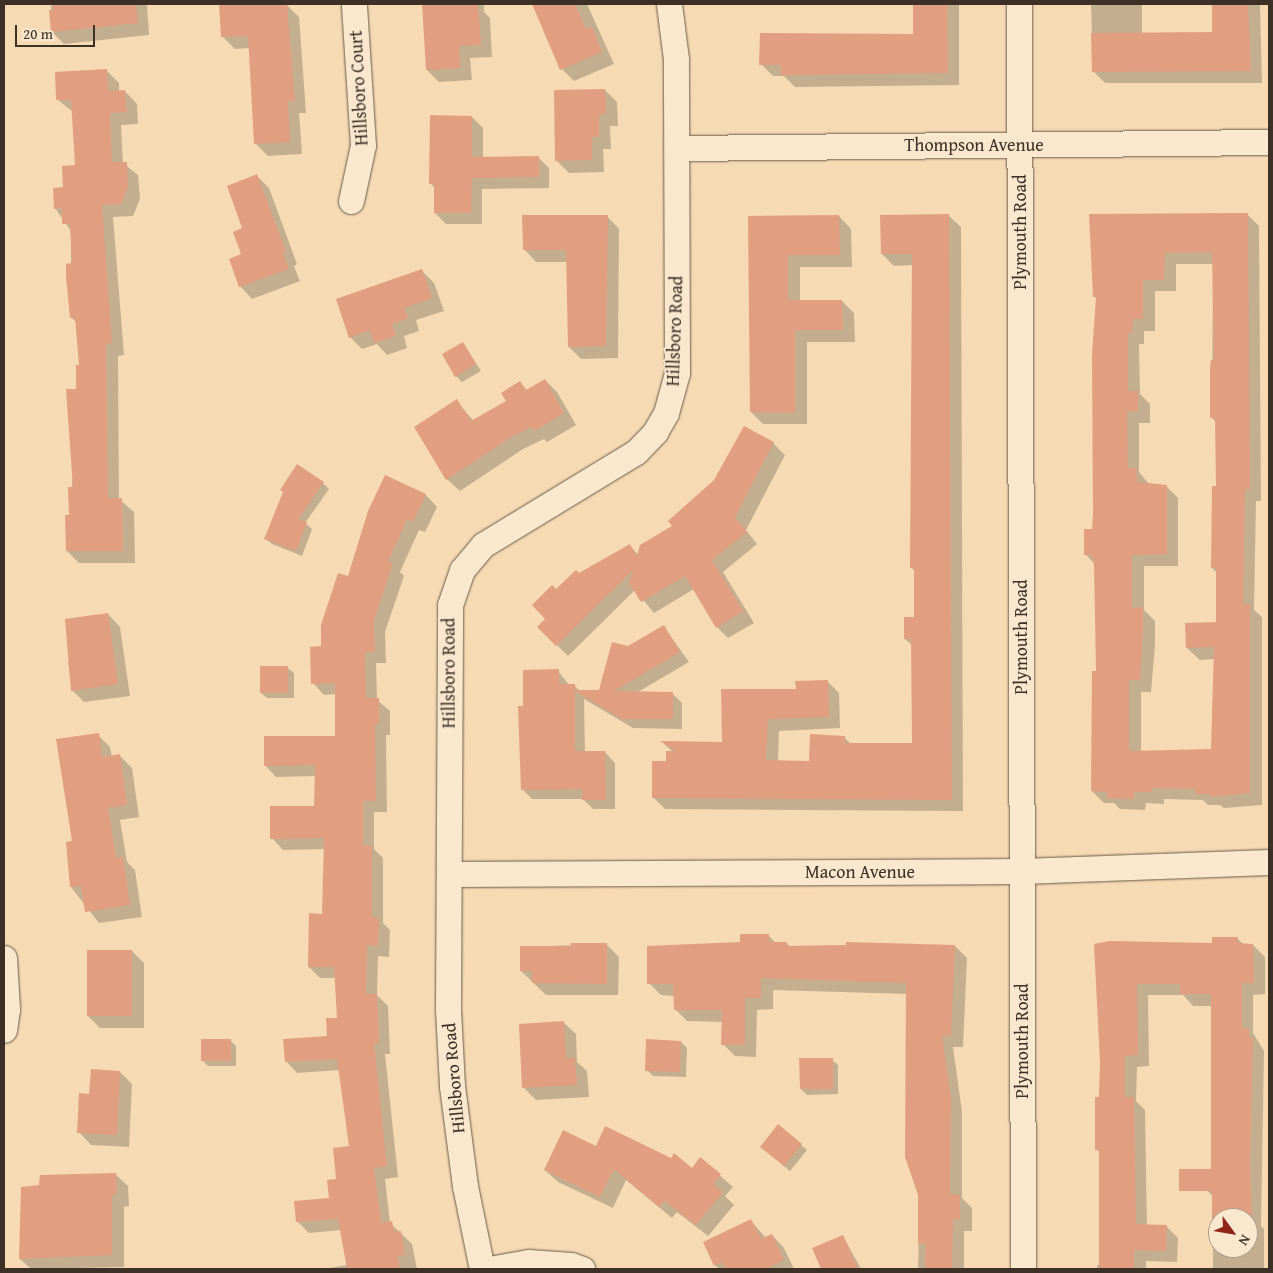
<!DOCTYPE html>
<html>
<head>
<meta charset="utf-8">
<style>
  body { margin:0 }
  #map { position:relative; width:1273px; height:1273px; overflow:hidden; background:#f6dab4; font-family:"Gentium Book Plus",serif }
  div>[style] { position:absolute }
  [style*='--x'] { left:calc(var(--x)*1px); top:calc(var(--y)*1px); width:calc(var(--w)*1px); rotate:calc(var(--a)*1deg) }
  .shadow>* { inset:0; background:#0003 }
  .building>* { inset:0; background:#e29e80 }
  .roads { filter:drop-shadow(0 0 1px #6a5a4a) drop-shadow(0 0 1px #6a5a4a) }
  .street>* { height:25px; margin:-12.5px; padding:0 12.5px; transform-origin:12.5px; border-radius:12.5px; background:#f9e7ce }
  span { translate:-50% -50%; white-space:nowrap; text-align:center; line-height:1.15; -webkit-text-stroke:4px #f9e7ce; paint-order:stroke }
  .street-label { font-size:18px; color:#3c3027 }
  .frame { position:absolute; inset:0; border:5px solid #3c3027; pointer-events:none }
  .north { position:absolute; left:1208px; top:1208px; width:50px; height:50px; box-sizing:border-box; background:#f9e7ce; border:1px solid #ad9e8b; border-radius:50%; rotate:122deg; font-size:14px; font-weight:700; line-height:20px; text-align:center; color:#3c3027 }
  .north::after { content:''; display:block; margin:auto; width:18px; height:22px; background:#8f2418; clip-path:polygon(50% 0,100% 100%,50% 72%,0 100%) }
  .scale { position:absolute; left:15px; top:25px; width:80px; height:22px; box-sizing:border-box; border:2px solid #3c3027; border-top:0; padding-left:6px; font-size:15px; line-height:18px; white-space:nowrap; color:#3c3027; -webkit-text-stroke:4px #f9e7ce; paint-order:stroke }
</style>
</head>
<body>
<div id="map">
  <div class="shadow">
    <i style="clip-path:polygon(51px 4px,147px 4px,149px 35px,64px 44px,52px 32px)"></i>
    <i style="clip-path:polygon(221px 4px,286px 4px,299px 17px,306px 113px,299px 113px,302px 154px,268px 156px,256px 144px,250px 48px,235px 49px,223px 37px)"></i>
    <i style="clip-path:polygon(424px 4px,484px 4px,484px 12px,490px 18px,492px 57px,470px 58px,472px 80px,439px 82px,427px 70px)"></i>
    <i style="clip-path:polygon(534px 4px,587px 4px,614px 64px,574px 81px,562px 69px)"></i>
    <i style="clip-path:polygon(914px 4px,959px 4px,959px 85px,795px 87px,784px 76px,773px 76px,761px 64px,914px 35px)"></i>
    <i style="clip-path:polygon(1091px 4px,1142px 4px,1142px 34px,1213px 33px,1214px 4px,1260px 4px,1262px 83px,1105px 83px,1093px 71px)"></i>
    <i style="clip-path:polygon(107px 71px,119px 83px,119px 92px,125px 91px,137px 104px,138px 124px,121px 125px,123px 163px,138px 175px,140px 199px,133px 216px,113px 217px,124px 355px,118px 356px,119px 499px,134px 512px,135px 563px,79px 563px,67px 551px,81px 366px,77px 323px,71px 317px,71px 231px,55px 208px,76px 166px,73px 112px,58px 100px)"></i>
    <i style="clip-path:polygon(605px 90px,617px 102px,618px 126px,610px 126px,611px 149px,603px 149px,604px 172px,569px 173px,556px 160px)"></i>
    <i style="clip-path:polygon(472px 117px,483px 128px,483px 158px,538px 157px,549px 168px,549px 188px,482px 189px,482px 224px,446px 224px,435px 213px,435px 188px,431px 184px)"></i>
    <i style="clip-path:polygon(257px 176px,269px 188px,297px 264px,294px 266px,300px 281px,252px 299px,240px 286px,244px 229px)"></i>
    <i style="clip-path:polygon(evenodd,1247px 214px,1259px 226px,1261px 501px,1256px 501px,1254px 610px,1262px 617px,1262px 805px,1224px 808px,1220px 805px,1208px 805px,1203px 800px,1164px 799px,1164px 804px,1146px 803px,1145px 810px,1120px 809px,1114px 803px,1104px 803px,1092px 791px,1097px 672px,1095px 564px,1085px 554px,1093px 530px,1097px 299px,1094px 296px,1090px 215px,1247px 214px,1176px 264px,1213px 264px,1212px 418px,1216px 422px,1217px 487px,1212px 568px,1217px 573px,1217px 624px,1187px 648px,1200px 660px,1215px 659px,1212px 750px,1141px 752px,1141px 692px,1151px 692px,1155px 645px,1155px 621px,1144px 610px,1144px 566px,1178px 566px,1178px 498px,1166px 486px,1149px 484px,1139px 472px,1139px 423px,1150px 423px,1150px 404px,1140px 394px,1139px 344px,1144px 344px,1144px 331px,1155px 331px,1155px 291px,1176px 291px,1176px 264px)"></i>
    <i style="clip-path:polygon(607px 216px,619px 229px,618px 358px,581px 359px,569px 347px,567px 262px,536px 262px,524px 249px)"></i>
    <i style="clip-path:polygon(839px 216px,851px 229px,852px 267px,800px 267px,800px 301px,842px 301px,854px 313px,855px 342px,807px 342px,807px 424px,763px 424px,751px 412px,749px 217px)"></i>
    <i style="clip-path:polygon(949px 216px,961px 227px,963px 811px,665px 809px,653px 797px,673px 752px,663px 743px,723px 743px,797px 690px,827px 681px,839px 693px,840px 728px,779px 731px,778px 762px,811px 763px,844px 737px,852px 745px,913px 744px,913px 646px,905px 639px,915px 618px,915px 572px,911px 567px,914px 265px,894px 266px,882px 254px)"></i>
    <i style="clip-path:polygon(422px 271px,434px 283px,444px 311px,416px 320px,419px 331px,404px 336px,407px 348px,387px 355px,377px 344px,362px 349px,350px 337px)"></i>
    <i style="clip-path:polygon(463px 343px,481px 371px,462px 382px,456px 376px)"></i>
    <i style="clip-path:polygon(545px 380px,557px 392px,576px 425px,547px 442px,544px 439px,523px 449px,460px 491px,447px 479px,415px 428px,456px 401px,474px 421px,508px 402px,520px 383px,527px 390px)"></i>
    <i style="clip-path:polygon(773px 443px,785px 455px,746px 530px,757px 544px,723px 572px,754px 623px,728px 638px,717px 627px,694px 589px,654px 613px,635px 590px,568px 656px,539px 627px,547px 619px,556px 591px,629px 546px,639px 555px)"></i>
    <i style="clip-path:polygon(385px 477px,426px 495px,437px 507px,425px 532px,419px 530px,400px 572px,404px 576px,385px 632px,386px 663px,376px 663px,377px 700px,390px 711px,390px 735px,386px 735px,387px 812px,374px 812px,374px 849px,383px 858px,383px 923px,390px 930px,389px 957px,378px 956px,377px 995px,388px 1006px,390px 1054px,385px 1054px,398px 1177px,385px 1179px,390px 1223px,412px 1244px,417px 1269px,324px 1269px,347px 1265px,341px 1230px,309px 1233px,297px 1221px,330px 1199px,350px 1147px,340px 1070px,297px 1073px,286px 1061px,328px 1037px,338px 1019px,336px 978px,320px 978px,309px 967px,323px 915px,325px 849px,283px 850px,272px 838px,315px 807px,316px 776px,276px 777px,265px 765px,337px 738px,336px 694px,324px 695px,313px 683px)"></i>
    <i style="clip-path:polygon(323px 483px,329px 489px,305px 523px,312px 529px,302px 556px,272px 544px,266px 539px)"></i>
    <i style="clip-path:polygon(108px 614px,120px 627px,130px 696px,84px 702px,72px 690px,68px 661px,72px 660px)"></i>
    <i style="clip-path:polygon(664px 627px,689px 662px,638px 692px,672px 693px,682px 703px,682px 729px,633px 728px,584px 699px,585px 753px,605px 752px,615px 763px,615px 809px,593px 809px,583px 799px,532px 799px,522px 789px,525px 707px,558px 671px,569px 685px,574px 685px,580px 691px,600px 692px,629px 648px)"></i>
    <i style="clip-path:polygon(288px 668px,294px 673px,294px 698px,267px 698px,261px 693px)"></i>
    <i style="clip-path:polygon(98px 735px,110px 747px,112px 757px,120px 756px,132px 768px,139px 817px,120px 820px,127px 862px,135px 870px,142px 917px,99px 923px,71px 887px,73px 842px)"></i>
    <i style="clip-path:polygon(768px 935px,776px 943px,786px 943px,791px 947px,955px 946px,967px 958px,963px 1047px,953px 1047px,962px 1112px,962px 1198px,972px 1208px,972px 1231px,964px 1231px,964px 1269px,918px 1269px,920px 1195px,907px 994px,773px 990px,773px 1009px,757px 1010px,756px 1057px,735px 1056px,723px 1044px,723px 1022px,687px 1021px,675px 1009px,675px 996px,661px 995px,649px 983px,741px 943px)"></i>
    <i style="clip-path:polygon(evenodd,1238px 939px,1244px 945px,1253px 945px,1265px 957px,1265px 994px,1253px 995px,1253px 1033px,1264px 1051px,1261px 1226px,1264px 1229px,1264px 1269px,1213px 1269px,1213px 1197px,1207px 1190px,1212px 1170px,1212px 1006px,1193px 1006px,1183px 995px,1148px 995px,1149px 1066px,1137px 1067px,1136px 1101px,1145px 1110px,1147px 1226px,1166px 1226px,1178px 1238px,1177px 1262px,1146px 1261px,1146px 1269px,1097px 1269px,1097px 1265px,1101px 1265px,1100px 1153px,1096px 1149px,1101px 1062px,1095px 945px,1213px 944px,1238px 939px,1218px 1218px,1248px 1218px,1248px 1248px,1218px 1248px,1218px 1218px)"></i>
    <i style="clip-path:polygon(606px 944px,619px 957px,618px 995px,546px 995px,521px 971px,521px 947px)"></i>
    <i style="clip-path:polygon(132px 951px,144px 963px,144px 1028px,100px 1028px,88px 1016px)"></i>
    <i style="clip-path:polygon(563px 1022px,576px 1034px,577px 1062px,587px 1071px,589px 1097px,536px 1100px,524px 1088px)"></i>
    <i style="clip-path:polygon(231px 1041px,236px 1046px,236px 1066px,208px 1066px,202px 1060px)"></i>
    <i style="clip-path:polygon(681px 1042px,687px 1048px,686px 1077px,653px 1076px,647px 1070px)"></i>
    <i style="clip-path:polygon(832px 1060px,838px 1065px,838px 1094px,807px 1095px,801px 1089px)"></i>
    <i style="clip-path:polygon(120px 1072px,132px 1084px,129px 1147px,91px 1145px,79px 1132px,91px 1095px)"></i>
    <i style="clip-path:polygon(801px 1145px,807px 1150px,790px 1171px,767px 1152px)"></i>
    <i style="clip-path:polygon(596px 1148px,692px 1169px,701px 1159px,733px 1187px,725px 1196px,734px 1205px,708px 1236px,677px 1212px,672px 1218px,626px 1180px,613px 1208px,558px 1182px,545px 1170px)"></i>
    <i style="clip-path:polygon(115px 1174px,128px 1186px,129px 1206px,124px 1207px,124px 1267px,31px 1269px,20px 1259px)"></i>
    <i style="clip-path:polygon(751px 1221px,766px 1238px,772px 1235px,784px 1248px,794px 1269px,719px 1269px,715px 1265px)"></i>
    <i style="clip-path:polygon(843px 1236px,861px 1269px,823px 1269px,814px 1249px)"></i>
  </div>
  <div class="building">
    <i style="clip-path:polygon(53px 4px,136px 4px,138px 23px,51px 32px,49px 10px,54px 10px)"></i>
    <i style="clip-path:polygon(219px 4px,287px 4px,295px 101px,288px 101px,290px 142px,254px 144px,248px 36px,221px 37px)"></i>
    <i style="clip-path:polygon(422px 4px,478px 4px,481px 45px,459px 46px,460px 68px,426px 70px)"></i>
    <i style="clip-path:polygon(532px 4px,575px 4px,586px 29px,592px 27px,602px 52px,560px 70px)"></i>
    <i style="clip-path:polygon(913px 4px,947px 4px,948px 73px,781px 75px,781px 65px,759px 65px,760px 33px,913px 34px)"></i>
    <i style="clip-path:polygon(1212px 4px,1248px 4px,1251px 71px,1092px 72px,1091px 33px,1212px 32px)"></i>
    <i style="clip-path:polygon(107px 69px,108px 91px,125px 90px,127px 112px,110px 113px,112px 162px,127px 162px,128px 187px,121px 204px,102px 205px,112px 343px,106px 344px,108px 498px,122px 498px,123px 551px,66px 551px,65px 515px,69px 515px,68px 487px,73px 487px,66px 389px,76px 389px,76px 365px,79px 365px,75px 317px,70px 318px,66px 276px,66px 264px,72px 263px,70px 224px,62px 224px,62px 208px,54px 209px,53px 188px,63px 187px,62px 166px,75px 165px,71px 100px,56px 100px,55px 72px)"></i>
    <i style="clip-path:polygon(605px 89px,606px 114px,599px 114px,599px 137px,592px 137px,592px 160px,555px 161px,554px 90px)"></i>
    <i style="clip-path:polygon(430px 115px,472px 116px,472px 157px,539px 156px,539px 177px,472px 178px,471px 213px,434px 213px,434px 184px,429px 184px)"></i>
    <i style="clip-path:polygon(257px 174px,286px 252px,283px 253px,289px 269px,239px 287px,229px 259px,241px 254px,233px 232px,242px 228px,227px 186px)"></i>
    <i style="clip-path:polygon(evenodd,1248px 213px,1250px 489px,1245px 489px,1243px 604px,1250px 604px,1250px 793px,1210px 797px,1210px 794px,1195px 794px,1195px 789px,1152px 788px,1152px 792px,1134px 792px,1134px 799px,1107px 798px,1107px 792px,1091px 791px,1092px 671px,1096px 671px,1094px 564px,1092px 555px,1084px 555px,1084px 529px,1092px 529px,1093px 514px,1092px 355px,1096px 297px,1093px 297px,1089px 214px,1248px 213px,1212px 252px,1214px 360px,1211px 360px,1210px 366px,1210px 418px,1215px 418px,1216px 486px,1212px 486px,1211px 568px,1216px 568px,1216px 622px,1185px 623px,1186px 648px,1214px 647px,1211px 749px,1129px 751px,1129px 680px,1140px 680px,1143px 632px,1143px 607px,1132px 608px,1132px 555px,1167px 554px,1167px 485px,1137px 482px,1137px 468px,1128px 468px,1127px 411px,1138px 411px,1138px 391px,1128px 391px,1128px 333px,1132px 333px,1133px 319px,1143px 319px,1143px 280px,1164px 280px,1165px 253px,1212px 252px)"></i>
    <i style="clip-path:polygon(949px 214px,952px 800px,652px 798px,652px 761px,666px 761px,666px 751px,676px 751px,660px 741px,722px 742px,721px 689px,796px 689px,795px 681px,828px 680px,829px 717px,768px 719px,766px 760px,809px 761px,810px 734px,845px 736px,845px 743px,912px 743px,911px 639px,904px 639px,904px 617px,914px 617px,914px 568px,910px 568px,912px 254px,881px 254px,880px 215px)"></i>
    <i style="clip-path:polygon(522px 215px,608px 215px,606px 346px,568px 347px,566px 250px,523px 250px)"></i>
    <i style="clip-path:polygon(839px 215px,840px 255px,788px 255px,788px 300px,842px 300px,843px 330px,795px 330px,795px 413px,750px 412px,748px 216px)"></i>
    <i style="clip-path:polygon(422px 269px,432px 298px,404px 308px,408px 318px,392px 324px,396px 336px,374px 343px,370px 330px,349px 338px,336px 299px)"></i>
    <i style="clip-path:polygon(463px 342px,476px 364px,455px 377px,442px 354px)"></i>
    <i style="clip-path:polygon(545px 379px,564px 413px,534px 431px,532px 427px,511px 437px,446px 480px,414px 427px,457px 399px,471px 421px,506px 401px,501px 393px,520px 381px,526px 390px)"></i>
    <i style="clip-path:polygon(744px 426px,774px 442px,735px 517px,747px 532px,712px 560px,743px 611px,716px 628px,685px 576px,641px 602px,629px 583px,633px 570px,556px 646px,537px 627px,545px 619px,532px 605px,552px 585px,556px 589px,576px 570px,579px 573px,630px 544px,637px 556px,640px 545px,672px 526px,668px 521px,714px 480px)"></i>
    <i style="clip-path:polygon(297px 464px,324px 482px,298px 519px,307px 522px,296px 551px,264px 539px,283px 492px,280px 490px)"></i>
    <i style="clip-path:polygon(385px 475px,426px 494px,413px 522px,407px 519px,388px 562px,393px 563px,374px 620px,375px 652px,365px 652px,366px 698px,379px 698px,379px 724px,375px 724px,376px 801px,363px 801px,363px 845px,372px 846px,372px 917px,379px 918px,378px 946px,367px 945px,366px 994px,377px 994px,379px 1043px,374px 1043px,387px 1166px,374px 1168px,381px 1223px,392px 1221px,394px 1232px,401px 1231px,405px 1255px,398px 1256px,400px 1269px,347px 1269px,338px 1219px,296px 1222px,294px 1201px,329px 1198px,327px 1180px,336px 1179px,333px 1148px,349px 1146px,337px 1059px,285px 1062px,283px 1039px,327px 1036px,326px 1018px,337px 1018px,334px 967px,308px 967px,309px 913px,322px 914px,324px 838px,270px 839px,270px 806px,314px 806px,315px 765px,264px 766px,264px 736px,335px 736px,335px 683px,311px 684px,310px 647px,321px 646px,321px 625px,338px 573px,348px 576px,368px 511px)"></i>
    <i style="clip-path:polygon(108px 613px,118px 684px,71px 691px,65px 619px)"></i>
    <i style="clip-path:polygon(664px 625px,680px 652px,614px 691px,673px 692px,673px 719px,622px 719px,575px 691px,575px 751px,605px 751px,606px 800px,582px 800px,582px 789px,521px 790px,518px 706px,523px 706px,523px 670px,559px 669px,559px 684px,575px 684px,575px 690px,599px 690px,612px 642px,628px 646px)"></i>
    <i style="clip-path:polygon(260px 666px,288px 666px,288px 693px,260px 693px)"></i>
    <i style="clip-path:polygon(99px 733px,102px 757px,120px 754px,127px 805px,108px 808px,116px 858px,123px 857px,130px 905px,85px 912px,81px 886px,70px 887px,66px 842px,72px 841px,56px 739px)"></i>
    <i style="clip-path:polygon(740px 934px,769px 934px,769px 942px,787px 942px,787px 946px,846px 945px,846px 942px,955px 945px,951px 1036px,942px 1035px,951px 1099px,950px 1194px,960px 1195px,960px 1219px,953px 1219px,952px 1269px,925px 1269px,926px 1244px,918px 1244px,918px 1195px,905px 1157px,906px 983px,761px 978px,761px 998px,745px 998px,745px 1045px,721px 1045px,722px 1010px,674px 1010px,673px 984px,647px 984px,647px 946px,740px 942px)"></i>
    <i style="clip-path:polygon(1212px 937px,1238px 937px,1238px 943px,1253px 944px,1254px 983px,1242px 983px,1242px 1028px,1249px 1028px,1249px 1038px,1253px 1038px,1250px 1163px,1253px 1248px,1248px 1248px,1248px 1218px,1218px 1218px,1218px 1248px,1212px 1248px,1212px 1191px,1179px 1191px,1179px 1169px,1211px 1169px,1211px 994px,1180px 994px,1180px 984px,1137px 984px,1138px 1055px,1125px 1056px,1125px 1097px,1134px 1097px,1136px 1224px,1167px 1225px,1166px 1251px,1134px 1250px,1134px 1269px,1099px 1269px,1099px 1149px,1095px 1150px,1095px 1097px,1099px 1097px,1100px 1062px,1094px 944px,1109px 941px,1212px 943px)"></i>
    <i style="clip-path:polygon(571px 943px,607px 943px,607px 984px,532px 983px,532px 971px,520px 971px,520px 946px,571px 946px)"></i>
    <i style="clip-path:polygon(87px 950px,132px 950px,132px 1016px,87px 1016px)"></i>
    <i style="clip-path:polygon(564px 1021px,566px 1058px,575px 1058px,577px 1085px,522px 1088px,519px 1024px)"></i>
    <i style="clip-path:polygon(201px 1039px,231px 1039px,231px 1061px,201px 1061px)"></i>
    <i style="clip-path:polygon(646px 1039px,681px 1041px,680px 1072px,645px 1071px)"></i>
    <i style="clip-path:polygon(799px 1058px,833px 1058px,833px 1089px,800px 1089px)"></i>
    <i style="clip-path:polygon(91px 1069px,120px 1071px,117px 1135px,77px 1133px,79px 1093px,89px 1094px)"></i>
    <i style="clip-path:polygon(778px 1124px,802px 1144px,784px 1166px,760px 1147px)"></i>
    <i style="clip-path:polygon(605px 1126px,671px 1158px,674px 1153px,692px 1168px,700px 1157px,721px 1174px,713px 1184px,723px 1192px,696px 1225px,665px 1201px,659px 1207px,614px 1169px,600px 1197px,544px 1170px,563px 1130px,596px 1146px)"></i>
    <i style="clip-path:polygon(116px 1173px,117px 1194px,112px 1195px,112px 1255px,19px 1259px,21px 1187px,39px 1185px,40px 1175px)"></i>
    <i style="clip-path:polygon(751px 1219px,761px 1239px,772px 1234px,784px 1260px,765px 1269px,726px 1269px,722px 1262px,714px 1266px,703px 1242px)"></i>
    <i style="clip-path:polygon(843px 1235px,858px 1269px,821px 1269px,812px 1248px)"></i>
  </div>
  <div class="roads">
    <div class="street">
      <i style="--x:1019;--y:4;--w:1265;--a:89.82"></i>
      <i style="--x:678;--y:148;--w:591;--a:-0.58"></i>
      <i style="--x:351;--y:201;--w:57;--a:-77.9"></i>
      <i style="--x:363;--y:145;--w:141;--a:-93.7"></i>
      <i style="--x:450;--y:874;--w:572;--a:-0.3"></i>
      <i style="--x:1022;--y:871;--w:247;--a:-2.1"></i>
      <i style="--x:4;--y:958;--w:51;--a:86.6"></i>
      <i style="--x:7;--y:1009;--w:21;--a:98"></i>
      <i style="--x:482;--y:1269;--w:85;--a:-101.6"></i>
      <i style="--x:465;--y:1186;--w:101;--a:-97.4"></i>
      <i style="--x:452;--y:1086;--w:77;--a:-93"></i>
      <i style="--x:448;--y:1009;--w:404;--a:-89.7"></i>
      <i style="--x:450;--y:605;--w:37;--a:-71"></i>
      <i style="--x:462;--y:570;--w:33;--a:-50"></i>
      <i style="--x:483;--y:545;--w:179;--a:-31.3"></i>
      <i style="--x:636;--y:452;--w:28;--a:-46"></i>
      <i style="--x:655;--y:432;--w:22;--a:-60"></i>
      <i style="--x:666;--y:413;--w:41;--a:-74.6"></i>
      <i style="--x:677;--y:373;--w:314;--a:-90.2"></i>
      <i style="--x:676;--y:59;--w:55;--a:-97.3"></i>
      <i style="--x:489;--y:1269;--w:40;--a:-10"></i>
      <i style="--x:528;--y:1262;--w:43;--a:4"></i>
      <i style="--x:571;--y:1265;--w:12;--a:20"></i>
    </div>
  </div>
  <div class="street-label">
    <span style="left:359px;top:88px;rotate:-93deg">Hillsboro Court</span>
    <span style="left:974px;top:145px">Thompson Avenue</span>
    <span style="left:1020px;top:232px;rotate:-90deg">Plymouth Road</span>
    <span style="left:675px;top:331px;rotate:-88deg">Hillsboro Road</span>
    <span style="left:1021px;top:637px;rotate:-90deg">Plymouth Road</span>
    <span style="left:449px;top:673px;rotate:-90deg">Hillsboro Road</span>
    <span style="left:860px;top:872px">Macon Avenue</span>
    <span style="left:1022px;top:1041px;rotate:-90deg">Plymouth Road</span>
    <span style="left:454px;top:1078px;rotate:-95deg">Hillsboro Road</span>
  </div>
  <div class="frame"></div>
  <div class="north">N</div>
  <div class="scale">20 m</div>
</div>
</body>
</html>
